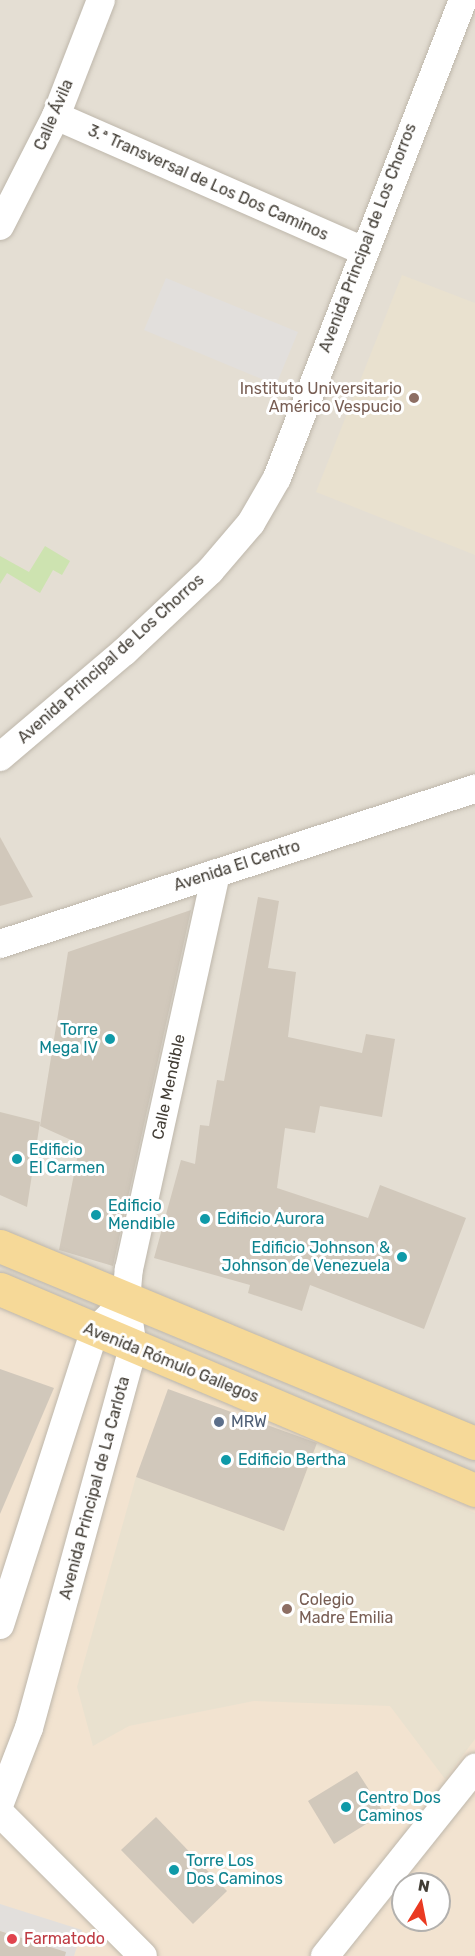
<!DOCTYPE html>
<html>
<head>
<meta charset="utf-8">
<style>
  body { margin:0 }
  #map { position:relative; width:475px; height:1956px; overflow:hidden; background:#f1ede4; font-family:Rubik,sans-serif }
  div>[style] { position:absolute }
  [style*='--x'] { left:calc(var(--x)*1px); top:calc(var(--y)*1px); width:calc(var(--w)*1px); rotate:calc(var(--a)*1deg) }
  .residential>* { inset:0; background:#e4ded3 }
  .commercial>* { inset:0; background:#f2e3d0 }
  .education>* { inset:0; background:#e9e1cf }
  .green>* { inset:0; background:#cde3b0 }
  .parking>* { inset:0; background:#e2dfdc }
  .building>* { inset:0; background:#d1c8bb }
  .roads { filter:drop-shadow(0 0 2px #beb7ab) drop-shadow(0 0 2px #beb7ab) }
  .street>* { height:28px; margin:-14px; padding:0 14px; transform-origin:14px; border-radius:14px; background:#fff }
  .primary>* { height:33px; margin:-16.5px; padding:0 16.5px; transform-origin:16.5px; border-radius:16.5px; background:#f6d998 }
  .dots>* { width:16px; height:16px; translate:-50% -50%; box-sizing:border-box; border:3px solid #fff; border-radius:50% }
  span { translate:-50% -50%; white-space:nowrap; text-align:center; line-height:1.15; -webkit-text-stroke:6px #fff; paint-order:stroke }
  .street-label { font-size:16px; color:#423d35 }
  .education-label { font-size:16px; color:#785e54 }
  .right { translate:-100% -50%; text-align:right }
  .left { translate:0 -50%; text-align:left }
  .culture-label { font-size:16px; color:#0d838f }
  .service-label { font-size:16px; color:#4e5e75 }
  .health-label { font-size:16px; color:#be3a42 }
  .north { position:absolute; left:391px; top:1872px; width:60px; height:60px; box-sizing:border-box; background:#fff; border:2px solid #b3b1ae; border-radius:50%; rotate:10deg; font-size:16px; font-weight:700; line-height:24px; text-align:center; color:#423d35 }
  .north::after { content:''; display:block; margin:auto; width:21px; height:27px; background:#ea3a22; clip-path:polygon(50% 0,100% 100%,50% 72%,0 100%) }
</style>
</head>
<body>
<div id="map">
  <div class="residential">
    <i style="clip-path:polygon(evenodd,0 0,475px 0,475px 1956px,0 1956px,0 0,403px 1884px,439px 1884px,439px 1920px,403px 1920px,403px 1884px)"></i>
  </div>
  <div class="commercial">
    <i style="clip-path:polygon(evenodd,0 1301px,168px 1380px,475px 1502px,475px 1956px,0 1956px,0 1301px,403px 1884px,439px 1884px,439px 1920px,403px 1920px,403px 1884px)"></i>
  </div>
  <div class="education">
    <i style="clip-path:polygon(402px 275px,475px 303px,475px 555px,316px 492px)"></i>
    <i style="clip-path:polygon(317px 1443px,475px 1513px,475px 1739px,445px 1779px,390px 1706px,254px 1701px,129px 1726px,93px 1746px,77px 1687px,136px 1477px,284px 1531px)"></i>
  </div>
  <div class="green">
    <i style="clip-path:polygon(45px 546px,70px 561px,62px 575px,53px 570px,40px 593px,7px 573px,0 584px,0 556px,29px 572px)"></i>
  </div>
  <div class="parking">
    <i style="clip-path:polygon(166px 278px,298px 332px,276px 385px,144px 330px)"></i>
    <i style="clip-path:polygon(0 1904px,82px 1930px,74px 1956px,46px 1956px,49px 1947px,0 1931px)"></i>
  </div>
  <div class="building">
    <i style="clip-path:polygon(0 837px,33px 897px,0 906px)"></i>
    <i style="clip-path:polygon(258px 897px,279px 901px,268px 968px,296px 972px,288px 1037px,362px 1053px,366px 1034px,395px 1039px,382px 1117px,320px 1106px,315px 1133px,285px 1128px,277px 1188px,368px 1218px,380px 1185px,466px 1218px,424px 1329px,310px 1285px,302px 1311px,248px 1293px,250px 1285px,154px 1258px,181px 1160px,195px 1164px,200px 1125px,209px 1126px,217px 1080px,224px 1081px)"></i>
    <i style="clip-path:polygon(191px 910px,113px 1266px,59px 1250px,80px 1144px,40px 1126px,68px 952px)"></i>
    <i style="clip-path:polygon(0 1112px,40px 1122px,27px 1207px,0 1195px)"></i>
    <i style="clip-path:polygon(0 1369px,54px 1388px,0 1514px)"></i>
    <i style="clip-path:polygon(168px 1389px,317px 1443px,284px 1531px,136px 1477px)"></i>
    <i style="clip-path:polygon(357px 1771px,384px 1813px,334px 1844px,308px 1801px)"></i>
    <i style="clip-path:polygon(156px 1817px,227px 1891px,193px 1924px,121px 1850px)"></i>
    <i style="clip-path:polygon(0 1931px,66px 1952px,65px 1956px,0 1956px)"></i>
  </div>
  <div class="roads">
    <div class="street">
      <i style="--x:56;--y:116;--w:333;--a:23.7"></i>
      <i style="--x:0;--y:226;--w:123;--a:-63"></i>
      <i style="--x:56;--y:116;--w:124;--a:-68.8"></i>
      <i style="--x:0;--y:757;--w:162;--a:-40.3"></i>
      <i style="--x:124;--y:652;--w:118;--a:-43.3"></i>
      <i style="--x:210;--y:571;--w:63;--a:-49.5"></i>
      <i style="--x:251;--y:523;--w:52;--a:-60"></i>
      <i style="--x:277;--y:478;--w:513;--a:-68.74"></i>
      <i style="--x:0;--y:944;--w:500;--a:-18.1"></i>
      <i style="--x:0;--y:1625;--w:308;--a:-72.2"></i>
      <i style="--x:94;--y:1332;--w:24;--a:-45"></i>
      <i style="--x:0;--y:1803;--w:80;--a:-68.9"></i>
      <i style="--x:29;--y:1728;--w:394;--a:-74.7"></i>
      <i style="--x:133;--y:1348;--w:48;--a:-98.5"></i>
      <i style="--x:126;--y:1301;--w:32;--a:-85"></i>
      <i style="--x:129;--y:1269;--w:405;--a:-77.6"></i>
      <i style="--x:0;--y:1813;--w:202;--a:45"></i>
      <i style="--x:325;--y:1956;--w:241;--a:-51.4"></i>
    </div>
    <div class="primary">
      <i style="--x:0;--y:1246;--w:514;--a:22.53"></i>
      <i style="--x:0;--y:1289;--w:516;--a:22.94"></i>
    </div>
  </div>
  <div class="dots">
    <i style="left:414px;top:398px;background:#8d6e63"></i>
    <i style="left:110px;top:1039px;background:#0f9aa8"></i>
    <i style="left:17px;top:1159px;background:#0f9aa8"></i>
    <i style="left:96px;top:1215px;background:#0f9aa8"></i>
    <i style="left:205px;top:1219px;background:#0f9aa8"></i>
    <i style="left:402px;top:1257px;background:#0f9aa8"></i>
    <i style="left:219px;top:1422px;background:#5c6f8a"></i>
    <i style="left:226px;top:1460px;background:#0f9aa8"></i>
    <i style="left:287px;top:1609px;background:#8d6e63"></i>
    <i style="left:346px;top:1807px;background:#0f9aa8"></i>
    <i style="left:174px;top:1870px;background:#0f9aa8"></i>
    <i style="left:12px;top:1939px;background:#e0444e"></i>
  </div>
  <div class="street-label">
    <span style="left:54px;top:115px;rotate:-67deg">Calle Ávila</span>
    <span style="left:208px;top:183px;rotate:24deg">3.ª Transversal de Los Dos Caminos</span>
    <span style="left:368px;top:238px;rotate:-69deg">Avenida Principal de Los Chorros</span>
    <span style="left:111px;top:659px;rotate:-42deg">Avenida Principal de Los Chorros</span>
    <span style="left:237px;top:866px;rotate:-18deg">Avenida El Centro</span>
    <span style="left:169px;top:1087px;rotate:-78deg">Calle Mendible</span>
    <span style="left:171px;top:1363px;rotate:22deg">Avenida Rómulo Gallegos</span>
    <span style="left:95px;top:1488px;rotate:-75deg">Avenida Principal de La Carlota</span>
  </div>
  <div class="education-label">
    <span class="right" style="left:402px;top:398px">Instituto Universitario<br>Américo Vespucio</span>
    <span class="left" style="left:299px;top:1609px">Colegio<br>Madre Emilia</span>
  </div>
  <div class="culture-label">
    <span class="right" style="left:98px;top:1039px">Torre<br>Mega IV</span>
    <span class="left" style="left:29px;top:1159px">Edificio<br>El Carmen</span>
    <span class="left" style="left:108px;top:1215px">Edificio<br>Mendible</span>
    <span class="left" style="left:217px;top:1219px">Edificio Aurora</span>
    <span class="right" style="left:390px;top:1257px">Edificio Johnson &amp;<br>Johnson de Venezuela</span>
    <span class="left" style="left:238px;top:1460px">Edificio Bertha</span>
    <span class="left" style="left:358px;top:1807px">Centro Dos<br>Caminos</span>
    <span class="left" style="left:186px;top:1870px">Torre Los<br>Dos Caminos</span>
  </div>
  <div class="service-label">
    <span class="left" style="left:231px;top:1422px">MRW</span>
  </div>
  <div class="health-label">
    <span class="left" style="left:24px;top:1939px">Farmatodo</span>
  </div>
  <div class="north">N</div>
</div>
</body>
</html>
